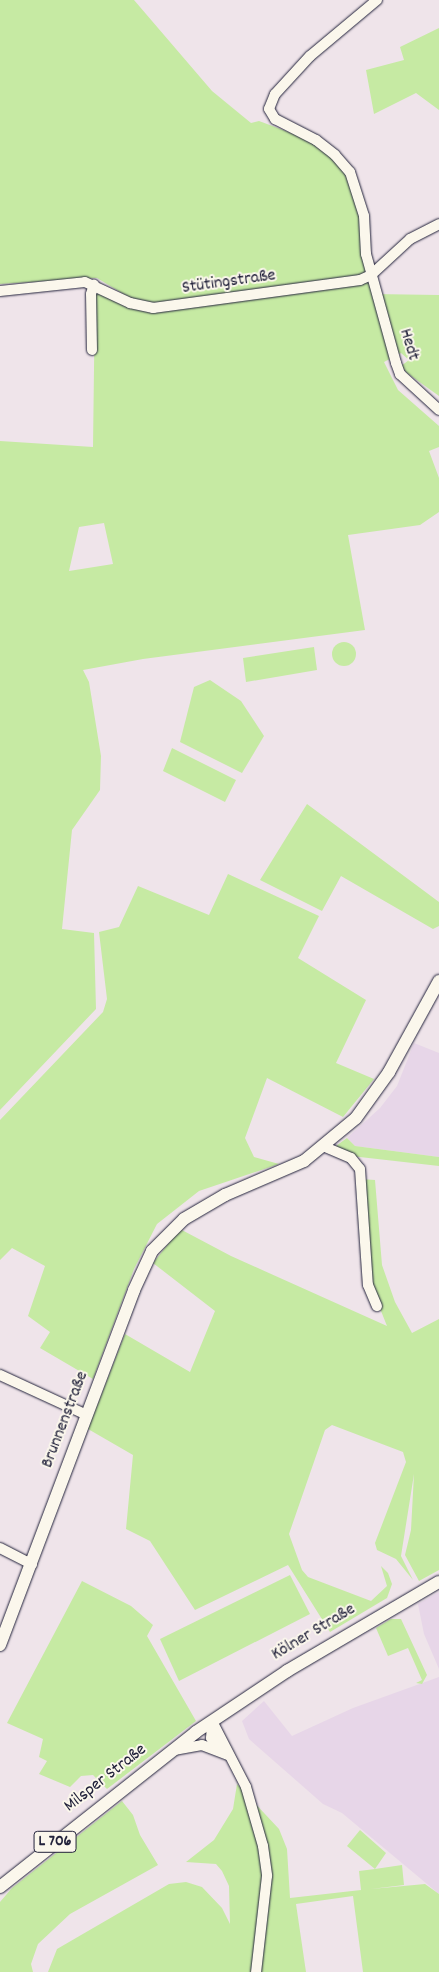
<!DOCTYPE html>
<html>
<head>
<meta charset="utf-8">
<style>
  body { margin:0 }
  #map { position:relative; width:439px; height:1972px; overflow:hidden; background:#efe4ea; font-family:Dekko,sans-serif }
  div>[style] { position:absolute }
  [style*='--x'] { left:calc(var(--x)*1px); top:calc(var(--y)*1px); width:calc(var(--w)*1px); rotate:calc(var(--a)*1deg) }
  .built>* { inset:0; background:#e7d6e8 }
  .green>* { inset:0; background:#c6eaa3 }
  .round { border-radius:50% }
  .roads { filter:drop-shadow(0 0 1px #22223b) drop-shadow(0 0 1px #22223b) }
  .minor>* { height:10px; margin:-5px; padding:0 5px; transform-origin:5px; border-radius:5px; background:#fbf7ec }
  .major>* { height:12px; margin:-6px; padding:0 6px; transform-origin:6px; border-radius:6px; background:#fbf7ec }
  span { translate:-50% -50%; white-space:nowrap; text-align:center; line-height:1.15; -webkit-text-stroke:4px #fbf7ec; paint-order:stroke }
  .shield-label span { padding:1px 4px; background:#fbf7ec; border:1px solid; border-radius:4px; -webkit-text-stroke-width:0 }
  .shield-label { font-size:16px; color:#22223b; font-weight:700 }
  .street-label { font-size:18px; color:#22223b }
</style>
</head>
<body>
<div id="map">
  <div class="built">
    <i style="clip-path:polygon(414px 1043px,439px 1053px,439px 1157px,355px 1146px,347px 1138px,380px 1108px,397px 1086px)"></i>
    <i style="clip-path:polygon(439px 1592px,439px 1669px,424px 1634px,418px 1604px)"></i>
    <i style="clip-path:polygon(439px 1677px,439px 1894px,342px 1813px,323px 1804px,249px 1739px,242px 1721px,264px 1701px,292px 1736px,353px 1708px)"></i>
  </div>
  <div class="green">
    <i style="clip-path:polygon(evenodd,0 0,134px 0,212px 91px,251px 123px,259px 121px,302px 137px,322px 148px,342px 167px,355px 189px,373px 294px,439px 295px,439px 396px,407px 373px,401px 366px,409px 360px,401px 353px,384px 362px,398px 390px,439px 426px,439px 447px,429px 451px,439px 478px,439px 512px,420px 525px,348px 535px,365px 630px,143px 659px,83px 670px,89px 682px,101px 756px,100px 790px,72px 830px,62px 929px,94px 933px,96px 1009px,0 1110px,0 441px,93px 447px,95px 289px,126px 307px,130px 298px,97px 278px,0 284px,0 0,104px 523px,113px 564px,69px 571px,79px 527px,104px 523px)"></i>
    <i style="clip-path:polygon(439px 28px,439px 110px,416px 93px,374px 114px,366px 70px,404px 60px,400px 47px)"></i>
    <i class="round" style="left:332px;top:642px;width:24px;height:24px"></i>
    <i style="clip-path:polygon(314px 647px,317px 670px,246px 682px,243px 658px)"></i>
    <i style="clip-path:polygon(210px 680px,241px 701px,264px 736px,242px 773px,180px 742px,194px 687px)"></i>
    <i style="clip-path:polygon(172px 748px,236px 780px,225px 802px,163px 771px)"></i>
    <i style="clip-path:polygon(307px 804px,439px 902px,439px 926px,433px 929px,341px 876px,322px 911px,260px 880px)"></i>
    <i style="clip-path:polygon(228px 874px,319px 916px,298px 958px,366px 1000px,336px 1063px,374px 1079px,343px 1117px,267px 1078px,245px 1138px,254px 1157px,279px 1164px,199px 1191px,157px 1224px,134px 1269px,93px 1379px,40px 1348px,50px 1332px,28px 1316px,45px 1266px,12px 1248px,0 1260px,0 1120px,103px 1012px,107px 999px,99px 932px,119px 927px,138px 886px,209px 915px)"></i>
    <i style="clip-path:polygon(347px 1138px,355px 1146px,439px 1157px,439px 1166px,351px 1156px,333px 1148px)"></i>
    <i style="clip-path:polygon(360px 1179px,375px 1180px,382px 1265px,395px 1302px,412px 1333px,439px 1319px,439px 1570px,419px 1581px,405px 1555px,411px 1530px,414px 1474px,401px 1556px,413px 1580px,396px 1559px,377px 1550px,375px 1543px,406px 1462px,403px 1452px,332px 1425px,325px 1430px,289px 1534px,302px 1570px,308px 1577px,371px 1601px,387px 1586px,381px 1566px,388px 1573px,392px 1584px,387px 1598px,330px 1632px,288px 1565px,195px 1610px,150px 1541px,126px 1529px,133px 1455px,88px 1429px,125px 1334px,190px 1372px,215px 1311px,153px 1263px,180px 1229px,231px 1256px,387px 1326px,371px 1286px)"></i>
    <i style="clip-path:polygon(290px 1575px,310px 1614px,179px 1681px,160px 1639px)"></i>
    <i style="clip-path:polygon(82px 1581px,131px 1606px,153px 1625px,147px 1636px,196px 1721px,107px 1789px,93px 1775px,81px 1776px,70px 1787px,39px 1774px,47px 1761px,39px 1757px,43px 1739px,7px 1723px)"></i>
    <i style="clip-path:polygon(391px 1619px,401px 1619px,427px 1675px,422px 1684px,416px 1683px,422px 1680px,408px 1648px,388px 1656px,376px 1628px)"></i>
    <i style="clip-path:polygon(237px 1784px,279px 1829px,287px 1849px,290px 1898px,361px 1890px,359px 1871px,375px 1869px,347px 1846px,360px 1830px,386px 1853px,375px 1869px,402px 1865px,404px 1885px,371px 1889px,425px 1884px,439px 1894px,439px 1972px,363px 1972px,353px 1896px,296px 1904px,306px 1972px,48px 1972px,57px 1949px,169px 1884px,186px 1882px,202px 1887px,222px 1908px,230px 1924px,229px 1886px,222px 1871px,216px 1864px,186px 1862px,214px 1840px,233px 1809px)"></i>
    <i style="clip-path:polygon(122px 1801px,133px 1815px,140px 1835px,158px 1865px,70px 1914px,38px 1944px,31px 1964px,33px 1972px,0 1972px,0 1902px,12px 1888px)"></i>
  </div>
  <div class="roads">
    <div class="minor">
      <i style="--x:377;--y:0;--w:87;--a:140.1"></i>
      <i style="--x:310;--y:56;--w:52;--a:132.6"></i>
      <i style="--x:275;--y:94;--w:16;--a:112"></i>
      <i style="--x:269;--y:109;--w:12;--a:59"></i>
      <i style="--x:275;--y:119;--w:46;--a:27.1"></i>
      <i style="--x:316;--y:140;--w:24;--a:38"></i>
      <i style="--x:335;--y:155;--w:23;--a:49"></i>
      <i style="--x:350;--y:172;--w:46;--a:72.3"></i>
      <i style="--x:364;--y:216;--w:38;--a:87"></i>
      <i style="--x:366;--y:254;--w:113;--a:74.6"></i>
      <i style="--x:396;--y:363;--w:12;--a:70"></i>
      <i style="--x:400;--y:374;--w:53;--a:42.7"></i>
      <i style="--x:0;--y:291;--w:85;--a:-6"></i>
      <i style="--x:85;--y:282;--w:50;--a:25"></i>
      <i style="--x:130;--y:303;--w:24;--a:12"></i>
      <i style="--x:153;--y:308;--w:209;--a:-7.7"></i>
      <i style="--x:360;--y:280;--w:12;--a:-24"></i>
      <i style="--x:371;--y:275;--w:53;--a:-42.7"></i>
      <i style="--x:410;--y:239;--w:33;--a:-27"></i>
      <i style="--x:92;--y:350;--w:56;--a:-91"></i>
      <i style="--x:91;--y:294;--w:10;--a:-73"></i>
      <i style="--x:325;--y:1147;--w:28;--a:23"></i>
      <i style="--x:351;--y:1158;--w:14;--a:51"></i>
      <i style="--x:360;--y:1169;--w:116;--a:86.1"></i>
      <i style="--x:368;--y:1285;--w:23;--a:67"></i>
      <i style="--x:0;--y:1375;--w:96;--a:24.7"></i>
      <i style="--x:0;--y:1548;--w:36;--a:27"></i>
      <i style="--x:212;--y:1721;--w:74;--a:62.7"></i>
      <i style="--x:246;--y:1787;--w:61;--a:73.9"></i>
      <i style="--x:263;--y:1846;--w:30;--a:82"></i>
      <i style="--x:267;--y:1876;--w:97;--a:96.5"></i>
      <i style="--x:212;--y:1721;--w:17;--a:93"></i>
      <i style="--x:211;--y:1738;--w:14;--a:54"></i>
      <i style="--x:174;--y:1750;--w:28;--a:-10"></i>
      <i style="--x:202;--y:1745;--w:28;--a:21"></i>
    </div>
    <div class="major">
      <i style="--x:0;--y:1645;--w:379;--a:-69.3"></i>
      <i style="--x:134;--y:1290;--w:43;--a:-65.2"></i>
      <i style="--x:152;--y:1251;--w:45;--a:-45"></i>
      <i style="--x:184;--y:1219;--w:48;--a:-30.3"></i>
      <i style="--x:225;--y:1195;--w:86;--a:-23.3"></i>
      <i style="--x:304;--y:1161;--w:67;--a:-39.6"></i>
      <i style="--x:356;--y:1118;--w:57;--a:-54.3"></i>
      <i style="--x:389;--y:1072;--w:104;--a:-61.2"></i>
      <i style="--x:0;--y:1887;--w:250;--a:-38.3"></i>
      <i style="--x:196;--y:1732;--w:110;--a:-33.8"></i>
      <i style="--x:287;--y:1671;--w:176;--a:-30.4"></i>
    </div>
  </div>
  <div class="shield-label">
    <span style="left:55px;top:1842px">L 706</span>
  </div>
  <div class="street-label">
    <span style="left:229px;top:283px;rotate:-8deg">Stütingstraße</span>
    <span style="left:408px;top:345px;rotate:73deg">Hedt</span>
    <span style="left:66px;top:1420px;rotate:-69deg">Brunnenstraße</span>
    <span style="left:314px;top:1633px;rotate:-31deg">Kölner Straße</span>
    <span style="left:106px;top:1779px;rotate:-38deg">Milsper Straße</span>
  </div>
</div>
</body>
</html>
